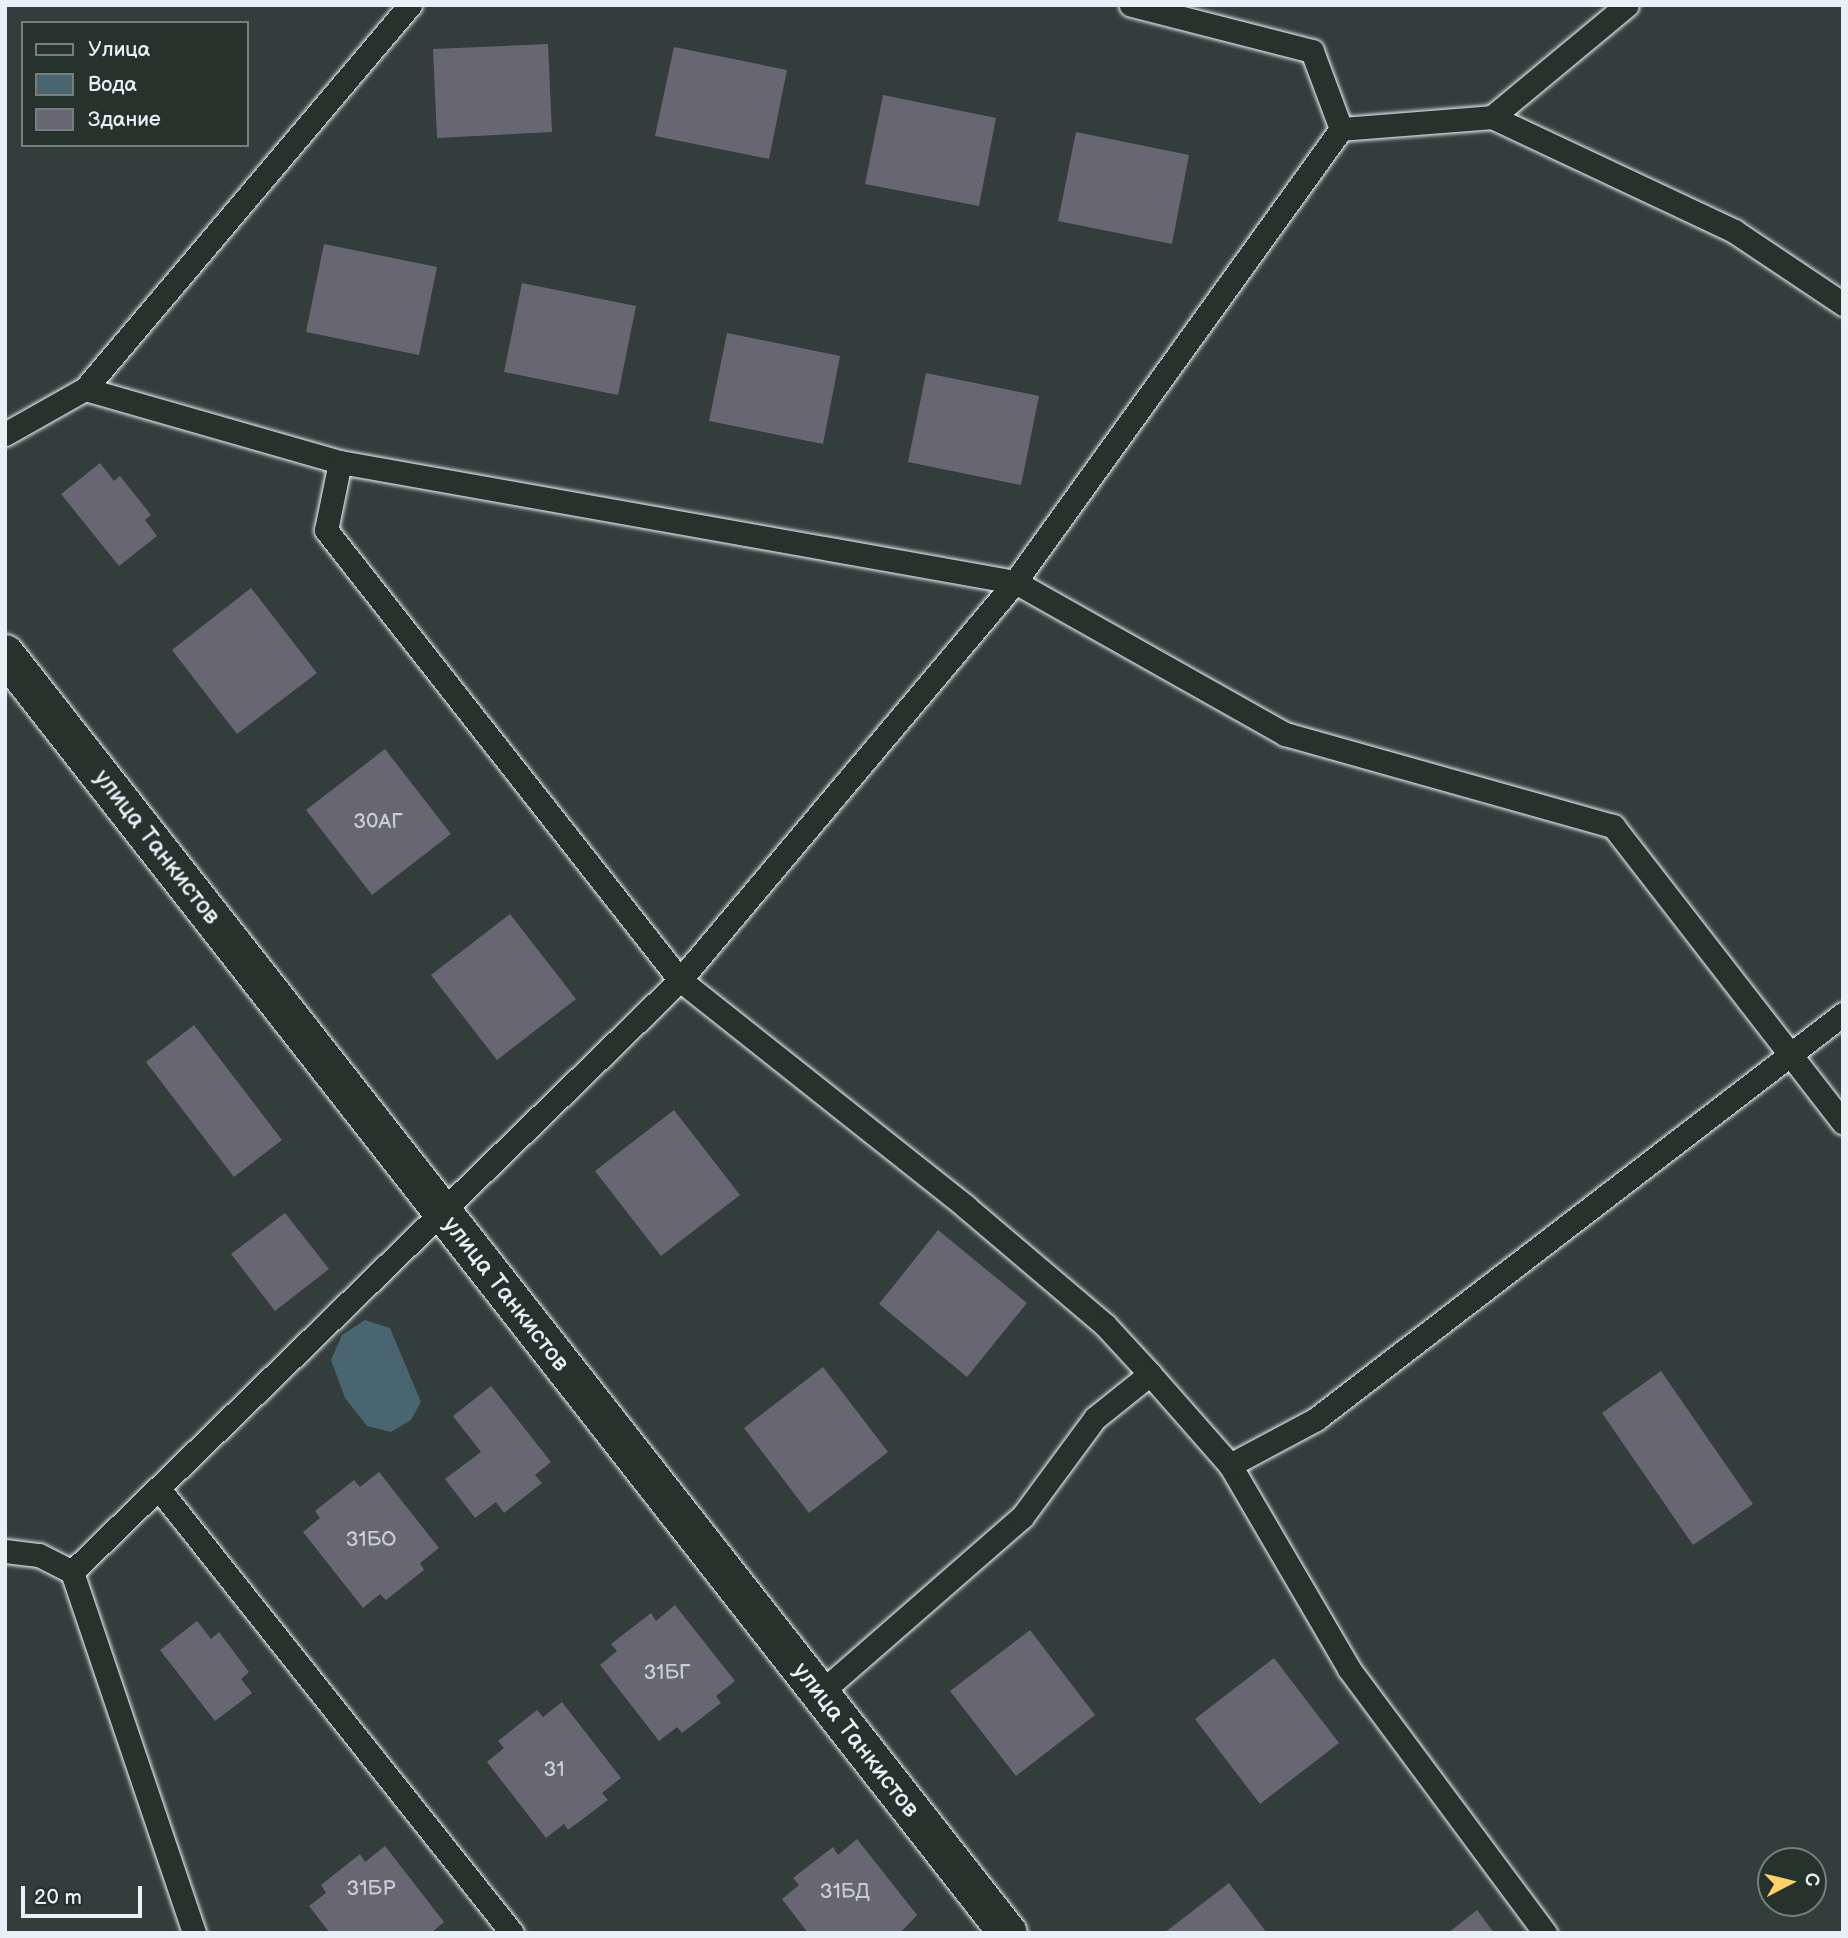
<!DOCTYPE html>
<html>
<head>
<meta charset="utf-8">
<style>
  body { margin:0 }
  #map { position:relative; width:1848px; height:1938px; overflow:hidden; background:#333d3b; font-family:"Balsamiq Sans",sans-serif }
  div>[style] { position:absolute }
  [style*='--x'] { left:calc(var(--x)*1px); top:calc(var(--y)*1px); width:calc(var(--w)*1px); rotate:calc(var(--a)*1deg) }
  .water>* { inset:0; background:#49656f }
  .building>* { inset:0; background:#686673 }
  .roads { filter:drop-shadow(0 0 2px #e8f1f8) drop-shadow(0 0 2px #e8f1f8) }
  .lane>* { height:23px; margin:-11.5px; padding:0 11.5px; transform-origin:11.5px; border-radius:11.5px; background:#26332d }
  .street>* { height:38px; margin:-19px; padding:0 19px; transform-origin:19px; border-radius:19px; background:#26332d }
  span { translate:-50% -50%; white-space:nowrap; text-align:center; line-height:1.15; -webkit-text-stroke:5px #26332d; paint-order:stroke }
  .number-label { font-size:21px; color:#c8ced7 }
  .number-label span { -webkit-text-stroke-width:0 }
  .street-label { font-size:24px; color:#e8f1f8 }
  .frame { position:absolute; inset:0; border:7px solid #e8f1f8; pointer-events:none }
  .legend { position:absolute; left:21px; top:21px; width:228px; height:126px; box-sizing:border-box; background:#26332d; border:2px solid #747f7e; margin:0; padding:9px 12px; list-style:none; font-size:21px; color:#e8f1f8 }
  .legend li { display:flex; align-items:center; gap:14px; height:35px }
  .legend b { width:35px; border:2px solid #747f7e }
  .north { position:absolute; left:1757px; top:1847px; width:70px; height:70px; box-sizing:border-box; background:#26332d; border:2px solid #747f7e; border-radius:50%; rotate:83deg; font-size:19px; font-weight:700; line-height:28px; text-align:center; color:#e8f1f8 }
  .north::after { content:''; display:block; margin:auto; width:24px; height:32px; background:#ffd166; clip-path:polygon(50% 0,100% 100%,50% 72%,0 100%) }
  .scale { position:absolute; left:21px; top:1886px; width:121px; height:32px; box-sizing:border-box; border:4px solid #e8f1f8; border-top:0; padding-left:9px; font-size:21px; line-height:24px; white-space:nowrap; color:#e8f1f8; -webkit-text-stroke:5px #26332d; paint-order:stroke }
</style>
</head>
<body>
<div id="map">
  <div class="water">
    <i style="clip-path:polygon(365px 1320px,390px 1328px,421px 1402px,411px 1420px,391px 1432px,367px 1426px,345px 1398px,331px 1360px,342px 1335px)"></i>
  </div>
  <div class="building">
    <i style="clip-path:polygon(548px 44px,552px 132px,437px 138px,433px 49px)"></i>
    <i style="clip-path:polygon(674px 47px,787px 70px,769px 159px,655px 136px)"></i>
    <i style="clip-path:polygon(883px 95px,996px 118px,979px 206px,865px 184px)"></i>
    <i style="clip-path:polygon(1076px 132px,1189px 155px,1172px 244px,1058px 221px)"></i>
    <i style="clip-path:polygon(324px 244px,437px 267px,419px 355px,306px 332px)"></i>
    <i style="clip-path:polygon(522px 283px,636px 306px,618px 395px,504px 372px)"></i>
    <i style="clip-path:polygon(727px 333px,840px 356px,823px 444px,709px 421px)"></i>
    <i style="clip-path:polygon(926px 373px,1039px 396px,1021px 485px,908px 462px)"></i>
    <i style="clip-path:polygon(100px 463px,114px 481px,120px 476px,151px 515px,145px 520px,157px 536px,119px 566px,61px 494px)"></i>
    <i style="clip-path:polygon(251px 588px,317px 673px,237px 734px,172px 650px)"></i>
    <i style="clip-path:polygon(385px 749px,451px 834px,372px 895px,306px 810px)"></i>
    <i style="clip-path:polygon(510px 914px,576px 999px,497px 1060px,431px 975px)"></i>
    <i style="clip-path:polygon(194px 1025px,282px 1140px,234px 1177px,146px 1062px)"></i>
    <i style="clip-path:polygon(674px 1110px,740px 1195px,661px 1256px,595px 1171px)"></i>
    <i style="clip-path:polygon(285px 1213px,329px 1269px,275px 1311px,231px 1254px)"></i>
    <i style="clip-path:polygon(938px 1230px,1027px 1303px,967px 1377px,879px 1304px)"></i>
    <i style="clip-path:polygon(823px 1367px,888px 1452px,809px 1513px,744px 1428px)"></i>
    <i style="clip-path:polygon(1661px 1371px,1753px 1504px,1693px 1545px,1602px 1413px)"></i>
    <i style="clip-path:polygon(491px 1386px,551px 1462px,535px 1475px,542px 1483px,504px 1513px,496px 1502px,475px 1518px,445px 1479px,481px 1452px,453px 1416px)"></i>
    <i style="clip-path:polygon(379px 1472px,439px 1548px,420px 1563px,424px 1570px,386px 1600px,380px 1594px,363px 1608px,303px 1532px,320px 1518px,315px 1511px,354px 1480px,360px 1487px)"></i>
    <i style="clip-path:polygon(675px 1605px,735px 1681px,716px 1696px,721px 1703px,682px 1733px,677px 1727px,659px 1741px,600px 1665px,617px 1651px,611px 1644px,651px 1613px,656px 1621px)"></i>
    <i style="clip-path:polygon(197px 1621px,211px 1639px,219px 1632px,249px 1672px,241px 1679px,252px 1693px,215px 1721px,160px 1650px)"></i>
    <i style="clip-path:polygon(1030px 1630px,1095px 1715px,1016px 1776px,950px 1691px)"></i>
    <i style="clip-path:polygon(1274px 1658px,1339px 1743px,1260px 1804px,1195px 1719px)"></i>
    <i style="clip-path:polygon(562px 1702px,621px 1778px,602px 1793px,608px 1800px,568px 1830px,564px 1824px,546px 1838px,487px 1762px,504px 1748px,498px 1741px,537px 1710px,543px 1717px)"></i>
    <i style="clip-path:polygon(857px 1839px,917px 1915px,900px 1933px,808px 1933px,782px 1899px,799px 1885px,793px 1878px,833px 1847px,838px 1855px)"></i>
    <i style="clip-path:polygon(385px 1846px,444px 1922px,431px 1933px,330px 1933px,309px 1906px,326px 1893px,321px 1885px,360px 1854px,365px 1862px)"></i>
    <i style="clip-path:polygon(1229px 1883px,1267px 1933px,1164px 1933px)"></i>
    <i style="clip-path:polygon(1477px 1910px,1494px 1933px,1448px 1933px)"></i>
  </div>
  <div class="roads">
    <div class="lane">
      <i style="--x:1492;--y:117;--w:268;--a:25.2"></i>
      <i style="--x:1734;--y:231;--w:131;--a:33.8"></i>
      <i style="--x:1341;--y:129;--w:151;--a:-4.5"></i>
      <i style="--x:1492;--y:117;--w:175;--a:-39.7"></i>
      <i style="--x:85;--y:389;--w:265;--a:16"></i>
      <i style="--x:340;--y:462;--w:686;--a:10.08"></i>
      <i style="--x:1015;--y:582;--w:310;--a:29.4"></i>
      <i style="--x:1285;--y:734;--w:341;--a:15.7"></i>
      <i style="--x:1613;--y:826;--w:375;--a:52.2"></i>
      <i style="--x:5;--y:434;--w:92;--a:-29.4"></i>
      <i style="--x:85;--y:389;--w:503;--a:-49.76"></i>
      <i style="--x:340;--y:462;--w:69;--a:101.6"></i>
      <i style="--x:326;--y:530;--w:573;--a:51.81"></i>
      <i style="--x:680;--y:980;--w:365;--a:38.4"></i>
      <i style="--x:966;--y:1207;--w:182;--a:40.3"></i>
      <i style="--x:1105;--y:1325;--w:67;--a:47.4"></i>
      <i style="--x:1150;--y:1374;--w:121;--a:48.7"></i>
      <i style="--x:1230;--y:1465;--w:236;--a:59.7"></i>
      <i style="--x:1349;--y:1669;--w:329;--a:53.4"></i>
      <i style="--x:1230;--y:1465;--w:98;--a:-28.1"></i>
      <i style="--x:1316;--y:1419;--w:665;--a:-37.54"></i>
      <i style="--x:159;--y:1489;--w:567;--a:51.51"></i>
      <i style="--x:5;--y:1551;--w:34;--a:7"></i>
      <i style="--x:39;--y:1555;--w:37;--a:27"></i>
      <i style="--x:72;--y:1572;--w:381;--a:71.3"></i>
      <i style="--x:72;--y:1572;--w:849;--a:-44.24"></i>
      <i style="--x:680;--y:980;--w:520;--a:-49.91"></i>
      <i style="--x:1015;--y:582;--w:558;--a:-54.26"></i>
      <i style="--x:1341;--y:129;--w:83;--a:-110.4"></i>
      <i style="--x:1312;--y:51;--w:187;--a:-165.7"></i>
      <i style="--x:820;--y:1693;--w:268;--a:-41.1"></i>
      <i style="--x:1022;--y:1517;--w:123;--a:-53.6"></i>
      <i style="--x:1095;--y:1418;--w:70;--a:-38.7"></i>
    </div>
    <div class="street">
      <i style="--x:5;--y:654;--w:1625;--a:51.9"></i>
    </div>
  </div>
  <div class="number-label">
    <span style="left:378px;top:822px">30АГ</span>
    <span style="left:371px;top:1540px">31БО</span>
    <span style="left:667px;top:1673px">31БГ</span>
    <span style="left:554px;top:1770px">31</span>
    <span style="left:371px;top:1889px">31БР</span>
    <span style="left:845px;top:1892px">31БД</span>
  </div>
  <div class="street-label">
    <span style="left:157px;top:847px;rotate:52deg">улица Танкистов</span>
    <span style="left:506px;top:1294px;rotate:52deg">улица Танкистов</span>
    <span style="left:856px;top:1740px;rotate:52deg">улица Танкистов</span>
  </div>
  <div class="frame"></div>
  <ul class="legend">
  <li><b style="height:9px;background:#26332d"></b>Улица</li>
  <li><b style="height:19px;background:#49656f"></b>Вода</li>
  <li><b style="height:19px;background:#686673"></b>Здание</li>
  </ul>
  <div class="north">С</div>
  <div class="scale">20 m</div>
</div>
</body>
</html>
